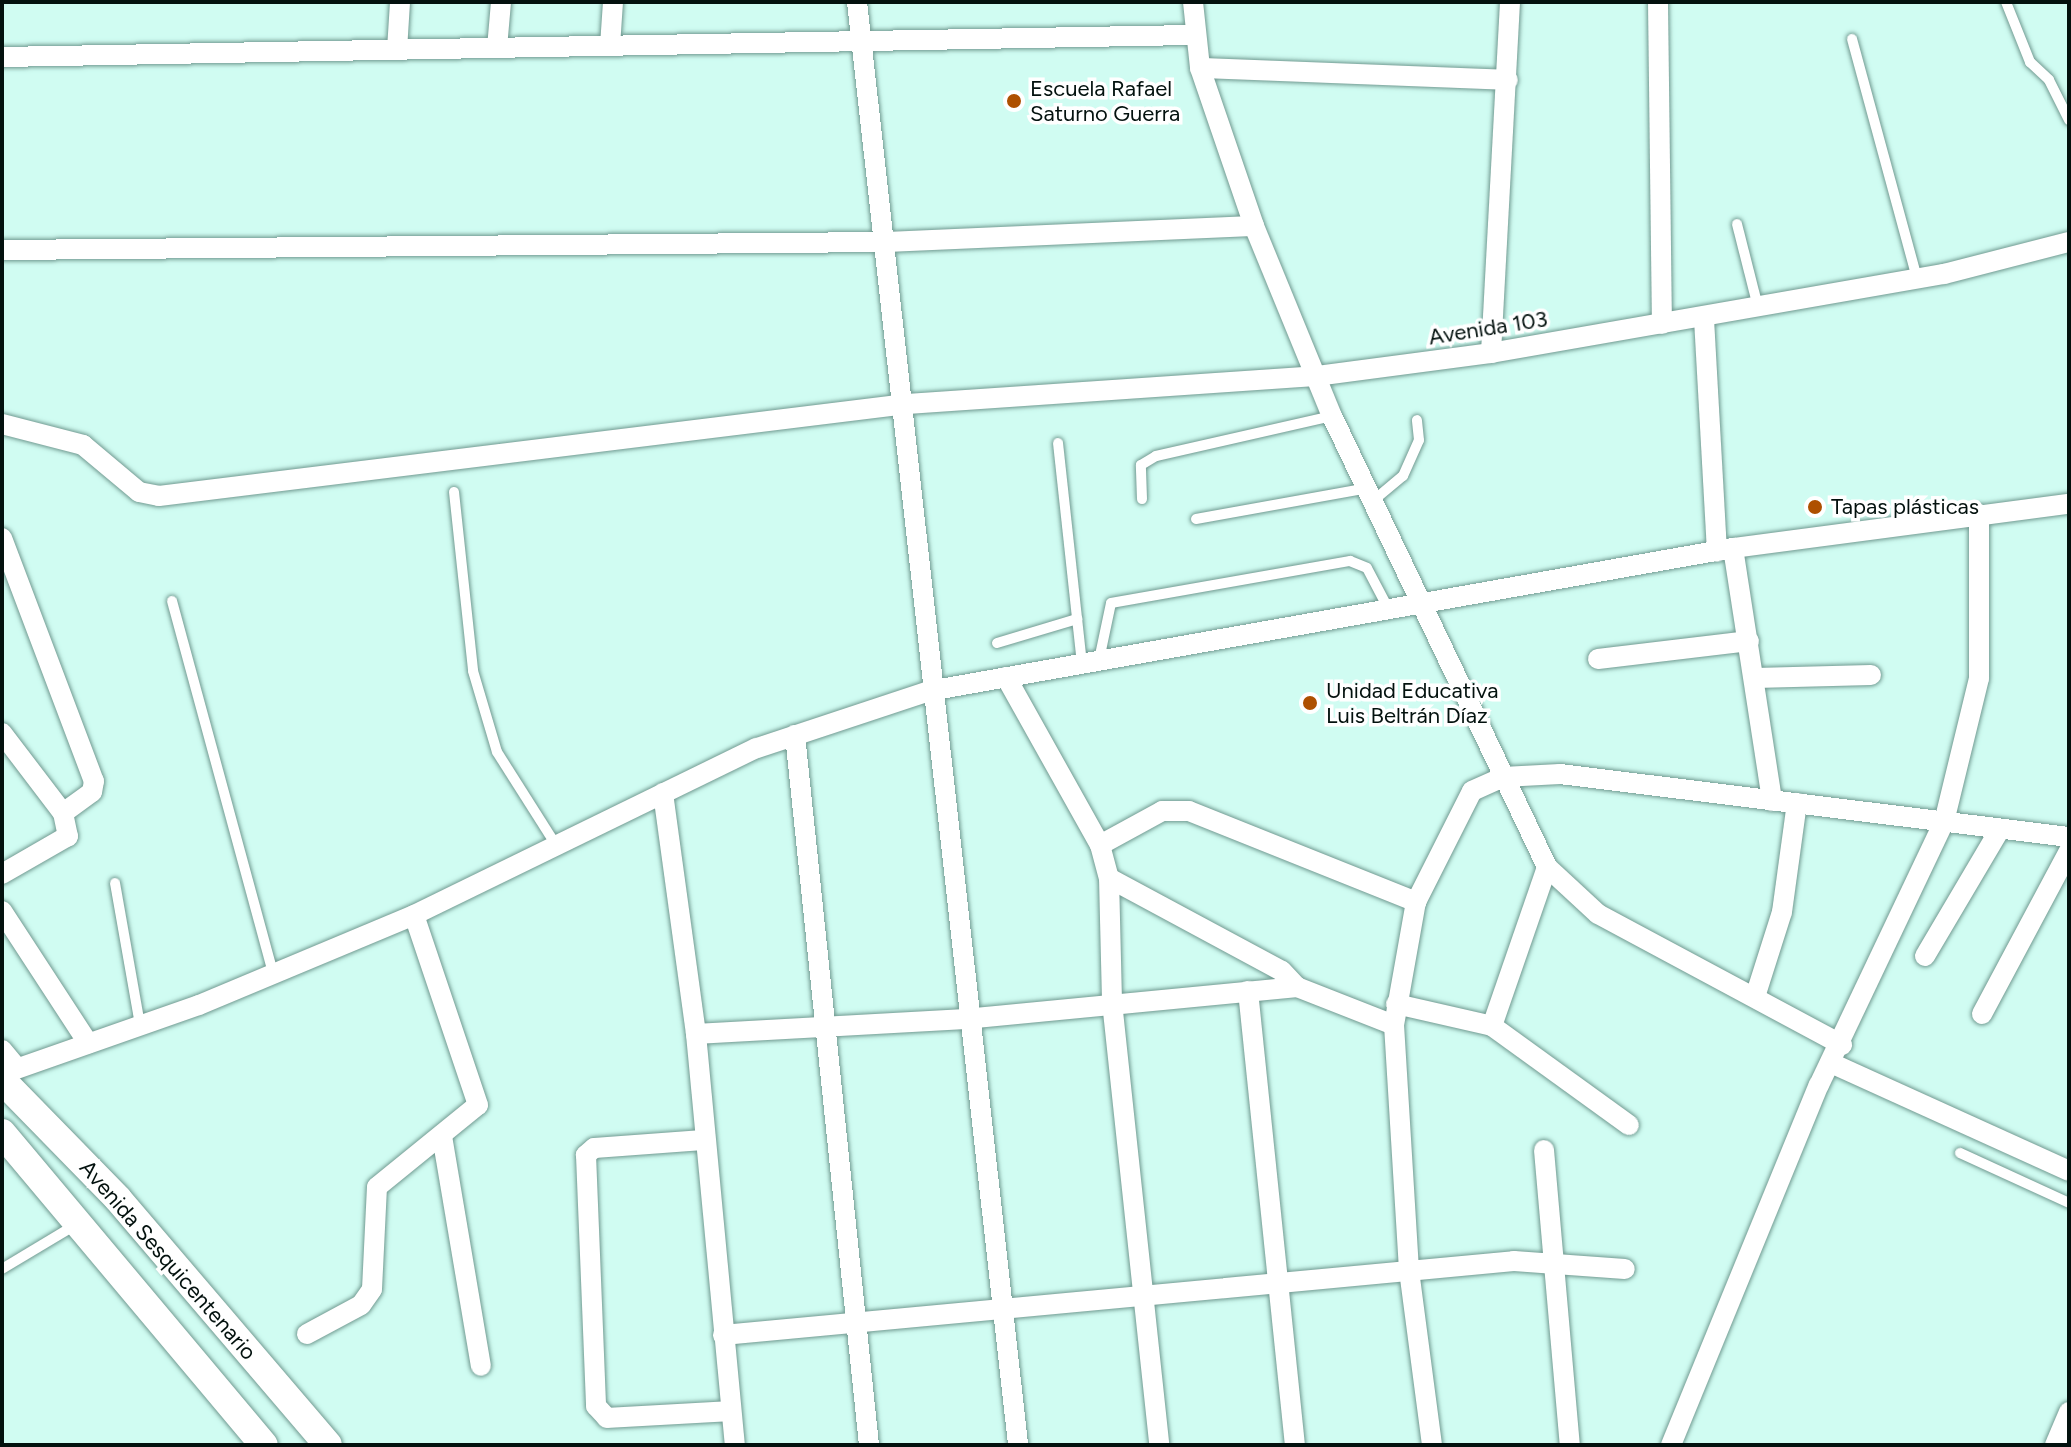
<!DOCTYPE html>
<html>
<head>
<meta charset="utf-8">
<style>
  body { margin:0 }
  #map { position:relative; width:2071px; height:1447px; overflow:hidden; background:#d0fcf2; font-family:Figtree,sans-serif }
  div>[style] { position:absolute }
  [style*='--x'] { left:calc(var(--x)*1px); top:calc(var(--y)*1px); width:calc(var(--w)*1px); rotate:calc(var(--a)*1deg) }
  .roads { filter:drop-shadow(0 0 2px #719a91) drop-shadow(0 0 2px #719a91) }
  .service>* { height:10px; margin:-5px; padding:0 5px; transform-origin:5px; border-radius:5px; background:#fff }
  .minor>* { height:20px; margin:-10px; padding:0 10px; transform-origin:10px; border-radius:10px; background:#fff }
  .secondary>* { height:28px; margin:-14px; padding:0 14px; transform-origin:14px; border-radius:14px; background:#fff }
  .dots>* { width:22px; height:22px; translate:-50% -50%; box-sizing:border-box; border:4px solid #fff; border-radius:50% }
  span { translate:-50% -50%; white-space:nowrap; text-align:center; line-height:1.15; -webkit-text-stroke:7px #fff; paint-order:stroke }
  .poi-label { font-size:22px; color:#03110e }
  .left { translate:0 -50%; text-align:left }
  .street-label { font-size:22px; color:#03110e }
  .frame { position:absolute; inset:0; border:4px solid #03110e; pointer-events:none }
</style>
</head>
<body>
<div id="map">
  <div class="roads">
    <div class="service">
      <i style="--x:2006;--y:2;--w:65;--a:68.2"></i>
      <i style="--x:2030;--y:62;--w:26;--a:43"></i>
      <i style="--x:2049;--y:80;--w:45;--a:63.4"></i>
      <i style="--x:1852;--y:39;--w:248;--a:74.8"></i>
      <i style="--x:1737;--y:224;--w:86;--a:75.8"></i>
      <i style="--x:1058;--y:443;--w:221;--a:83.8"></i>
      <i style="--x:454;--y:492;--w:180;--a:83.9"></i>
      <i style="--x:473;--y:671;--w:84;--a:73.5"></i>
      <i style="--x:497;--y:752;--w:110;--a:57.6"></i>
      <i style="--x:1142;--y:499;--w:34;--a:-92"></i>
      <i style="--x:1141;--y:465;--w:17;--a:-31"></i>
      <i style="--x:1156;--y:456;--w:180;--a:-12.8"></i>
      <i style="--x:1374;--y:500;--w:38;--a:-40"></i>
      <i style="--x:1403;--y:476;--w:39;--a:-66"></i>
      <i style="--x:1419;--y:440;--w:20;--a:-96"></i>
      <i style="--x:1196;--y:519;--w:175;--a:-10.2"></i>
      <i style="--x:172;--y:601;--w:386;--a:74.8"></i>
      <i style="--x:997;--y:643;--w:84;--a:-16.7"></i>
      <i style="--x:1099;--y:660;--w:58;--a:-78.1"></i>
      <i style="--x:1111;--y:603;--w:243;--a:-10"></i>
      <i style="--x:1350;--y:561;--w:18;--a:22"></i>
      <i style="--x:1367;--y:568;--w:45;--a:62.3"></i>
      <i style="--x:115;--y:883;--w:144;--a:80"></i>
      <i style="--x:1960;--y:1153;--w:120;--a:24.6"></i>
      <i style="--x:2;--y:1269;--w:87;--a:-31"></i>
    </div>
    <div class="minor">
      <i style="--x:857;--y:2;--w:1452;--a:83.63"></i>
      <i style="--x:1193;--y:2;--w:66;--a:83.9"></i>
      <i style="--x:1200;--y:68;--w:167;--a:71.1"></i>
      <i style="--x:1254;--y:226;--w:205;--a:67.7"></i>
      <i style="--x:1332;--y:416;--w:500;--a:64.5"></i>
      <i style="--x:1547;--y:867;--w:69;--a:42.7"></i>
      <i style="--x:1598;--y:914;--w:277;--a:28.2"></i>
      <i style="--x:1658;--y:2;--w:322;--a:89.3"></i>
      <i style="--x:610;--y:46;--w:44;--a:-86.1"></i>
      <i style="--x:497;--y:48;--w:46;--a:-85"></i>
      <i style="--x:397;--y:50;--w:48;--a:-86.4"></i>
      <i style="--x:2;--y:57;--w:1191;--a:-1.06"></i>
      <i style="--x:1200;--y:68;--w:308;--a:2.2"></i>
      <i style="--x:2;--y:250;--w:883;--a:-0.52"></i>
      <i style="--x:885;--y:242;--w:369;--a:-2.5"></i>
      <i style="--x:1704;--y:319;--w:233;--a:86.8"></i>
      <i style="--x:1491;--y:353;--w:352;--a:-86.9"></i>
      <i style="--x:2;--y:424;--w:84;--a:14.5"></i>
      <i style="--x:83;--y:445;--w:73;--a:40"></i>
      <i style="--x:139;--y:492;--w:20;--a:11"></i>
      <i style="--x:159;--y:496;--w:753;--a:-7.02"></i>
      <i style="--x:906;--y:404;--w:411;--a:-3.9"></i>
      <i style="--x:1316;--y:376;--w:177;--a:-7.5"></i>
      <i style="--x:1491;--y:353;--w:460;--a:-9.9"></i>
      <i style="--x:1944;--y:274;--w:129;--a:-14.4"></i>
      <i style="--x:2;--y:538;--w:260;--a:69.3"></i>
      <i style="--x:94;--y:781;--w:11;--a:100"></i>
      <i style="--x:92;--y:792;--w:36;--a:144"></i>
      <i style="--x:63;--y:813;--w:24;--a:78"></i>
      <i style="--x:68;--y:836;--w:76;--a:150.1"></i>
      <i style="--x:1733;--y:548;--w:256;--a:81.2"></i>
      <i style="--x:1598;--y:659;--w:152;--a:-6.8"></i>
      <i style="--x:1006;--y:677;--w:193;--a:60.8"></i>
      <i style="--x:1100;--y:845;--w:34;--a:75"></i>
      <i style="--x:1109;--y:878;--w:124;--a:88.6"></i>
      <i style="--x:1112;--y:1002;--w:445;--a:83.9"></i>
      <i style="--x:1755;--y:678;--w:116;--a:-1.5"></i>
      <i style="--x:2;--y:733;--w:101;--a:52.7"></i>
      <i style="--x:795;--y:735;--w:714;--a:84.05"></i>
      <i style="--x:663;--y:793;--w:243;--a:82.2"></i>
      <i style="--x:696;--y:1034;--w:413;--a:84.6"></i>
      <i style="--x:1100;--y:845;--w:71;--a:-28.7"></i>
      <i style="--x:1162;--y:811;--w:27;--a:0"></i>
      <i style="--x:1189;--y:811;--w:245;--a:21.8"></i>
      <i style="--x:1109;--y:878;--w:196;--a:28.3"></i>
      <i style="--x:1282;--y:971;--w:22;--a:47"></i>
      <i style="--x:2;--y:911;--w:158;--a:56.9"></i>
      <i style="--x:1925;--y:956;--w:145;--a:-59.4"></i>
      <i style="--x:1248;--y:991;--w:456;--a:84.1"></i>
      <i style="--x:1755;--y:997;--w:89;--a:-72.4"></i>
      <i style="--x:1782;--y:912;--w:110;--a:-82.2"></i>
      <i style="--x:1396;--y:1004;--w:98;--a:12.9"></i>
      <i style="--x:1492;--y:1026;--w:169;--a:35.9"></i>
      <i style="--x:1982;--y:1014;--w:185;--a:-61.9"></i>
      <i style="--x:1492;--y:1026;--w:168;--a:-70.9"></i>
      <i style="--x:696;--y:1034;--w:269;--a:-3.2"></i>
      <i style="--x:965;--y:1019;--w:334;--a:-5.5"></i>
      <i style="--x:1297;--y:987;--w:104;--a:21.4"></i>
      <i style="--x:2;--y:1050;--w:23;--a:50"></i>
      <i style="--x:1831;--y:1063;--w:261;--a:24.4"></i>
      <i style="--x:2;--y:1074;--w:209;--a:-19.3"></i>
      <i style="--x:199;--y:1005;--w:233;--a:-22.7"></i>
      <i style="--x:414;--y:915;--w:381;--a:-26"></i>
      <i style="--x:757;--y:748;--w:181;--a:-18.3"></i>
      <i style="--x:929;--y:691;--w:817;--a:-10.09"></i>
      <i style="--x:1733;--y:548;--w:339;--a:-7.5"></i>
      <i style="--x:442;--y:1136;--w:233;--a:80.4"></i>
      <i style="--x:703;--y:1140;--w:109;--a:175.8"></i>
      <i style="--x:594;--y:1148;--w:11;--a:139"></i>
      <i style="--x:586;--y:1155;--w:251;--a:87.7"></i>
      <i style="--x:596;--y:1406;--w:16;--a:47"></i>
      <i style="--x:607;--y:1418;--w:124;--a:-3.2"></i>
      <i style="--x:1544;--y:1150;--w:296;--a:85"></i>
      <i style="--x:307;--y:1334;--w:61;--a:-28.2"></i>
      <i style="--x:361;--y:1305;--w:19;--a:-55"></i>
      <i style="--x:372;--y:1289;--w:102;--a:-87.2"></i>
      <i style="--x:377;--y:1187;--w:130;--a:-39.1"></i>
      <i style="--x:478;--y:1105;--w:200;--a:-108.6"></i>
      <i style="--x:723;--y:1335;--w:794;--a:-5.34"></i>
      <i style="--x:1514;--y:1261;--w:111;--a:4.1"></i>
      <i style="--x:1432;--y:1445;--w:177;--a:-97.5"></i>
      <i style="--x:1409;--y:1270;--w:245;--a:-93.5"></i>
      <i style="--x:1394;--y:1025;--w:125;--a:-79.9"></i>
      <i style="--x:1416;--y:902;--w:124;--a:-63.2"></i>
      <i style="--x:1472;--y:791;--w:34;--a:-24"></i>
      <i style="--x:1503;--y:777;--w:57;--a:-3"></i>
      <i style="--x:1560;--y:774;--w:513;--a:7.06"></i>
      <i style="--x:1671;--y:1445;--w:389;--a:-67.7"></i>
      <i style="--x:1819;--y:1085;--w:291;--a:-64.6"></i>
      <i style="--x:1944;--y:822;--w:148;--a:-76.3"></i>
      <i style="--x:1979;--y:678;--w:164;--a:-90"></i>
      <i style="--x:2055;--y:1445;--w:36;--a:-67"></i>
    </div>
    <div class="secondary">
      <i style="--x:2;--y:1080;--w:166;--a:45.7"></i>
      <i style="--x:118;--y:1199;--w:323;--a:49.5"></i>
      <i style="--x:2;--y:1133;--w:407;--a:50"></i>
    </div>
  </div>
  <div class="dots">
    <i style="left:1014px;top:101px;background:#ae5000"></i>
    <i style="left:1815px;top:507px;background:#ae5000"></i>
    <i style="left:1310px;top:703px;background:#ae5000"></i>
  </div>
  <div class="poi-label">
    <span class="left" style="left:1030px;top:101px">Escuela Rafael<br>Saturno Guerra</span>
    <span class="left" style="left:1831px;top:507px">Tapas plásticas</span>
    <span class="left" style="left:1326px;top:703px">Unidad Educativa<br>Luis Beltrán Díaz</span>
  </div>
  <div class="street-label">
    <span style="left:1488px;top:328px;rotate:-9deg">Avenida 103</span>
    <span style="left:168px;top:1260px;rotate:49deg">Avenida Sesquicentenario</span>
  </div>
  <div class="frame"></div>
</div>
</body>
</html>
